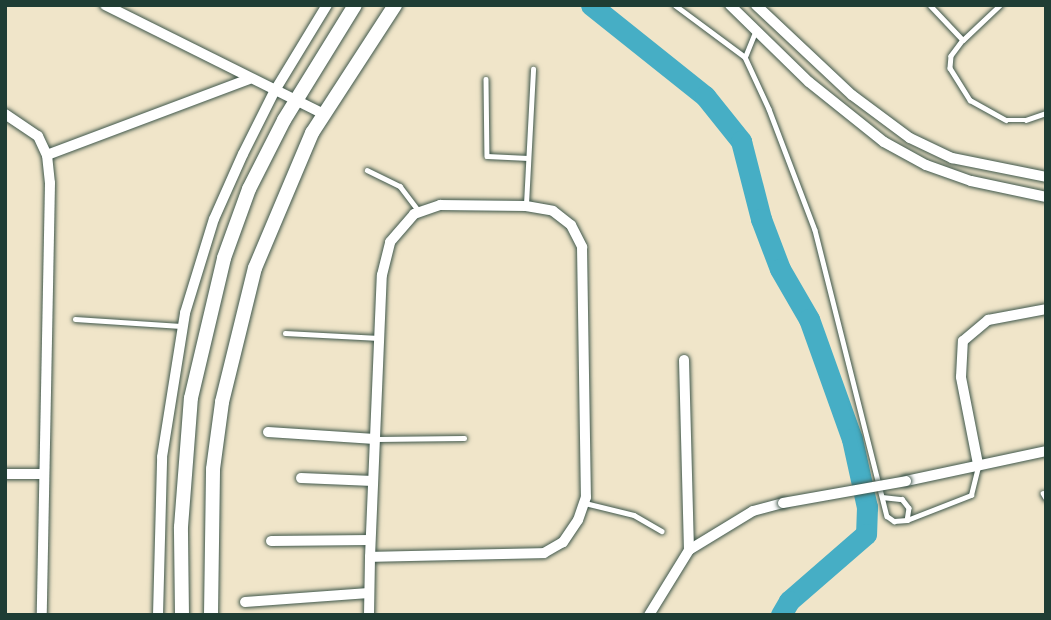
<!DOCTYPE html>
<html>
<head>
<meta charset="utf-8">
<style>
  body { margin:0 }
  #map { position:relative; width:1051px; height:620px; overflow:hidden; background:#f0e5c9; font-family:"IM FELL English",serif }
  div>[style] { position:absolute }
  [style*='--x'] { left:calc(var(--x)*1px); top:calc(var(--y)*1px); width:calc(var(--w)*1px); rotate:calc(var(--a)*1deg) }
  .river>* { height:21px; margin:-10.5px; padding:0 10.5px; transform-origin:10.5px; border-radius:10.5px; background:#46aec5 }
  .roads { filter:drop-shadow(0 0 2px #3e564a) drop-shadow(0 0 2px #3e564a) }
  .service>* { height:4.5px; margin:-2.25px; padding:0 2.25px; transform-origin:2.25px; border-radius:2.25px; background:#fff }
  .minor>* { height:10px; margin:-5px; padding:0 5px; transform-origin:5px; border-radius:5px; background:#fff }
  .secondary>* { height:14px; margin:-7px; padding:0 7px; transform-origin:7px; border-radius:7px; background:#fff }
  .bridges { filter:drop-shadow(0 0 2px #3e564a) drop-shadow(0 0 2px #3e564a) }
  .minor-bridge>* { height:10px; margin:-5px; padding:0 5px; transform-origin:5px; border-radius:5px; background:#fff }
  span { translate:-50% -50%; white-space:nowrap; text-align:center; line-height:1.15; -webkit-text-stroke:5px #fbf7ec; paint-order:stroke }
  .frame { position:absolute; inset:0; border:7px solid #1f3d34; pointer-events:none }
</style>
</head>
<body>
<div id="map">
  <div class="river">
    <i style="--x:591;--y:5;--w:146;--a:38.6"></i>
    <i style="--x:705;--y:96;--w:58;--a:51.3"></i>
    <i style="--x:741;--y:141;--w:81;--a:75.6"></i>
    <i style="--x:761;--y:219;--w:53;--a:69.2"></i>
    <i style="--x:780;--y:269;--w:58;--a:59.9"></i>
    <i style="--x:809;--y:319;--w:127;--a:70.3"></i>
    <i style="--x:852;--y:439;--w:70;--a:77.6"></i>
    <i style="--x:867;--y:507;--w:27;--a:92"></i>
    <i style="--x:866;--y:534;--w:102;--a:139"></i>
    <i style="--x:789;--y:601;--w:16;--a:120"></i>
  </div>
  <div class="roads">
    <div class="service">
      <i style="--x:675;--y:5;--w:87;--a:36.6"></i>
      <i style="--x:745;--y:57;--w:57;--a:65.2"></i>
      <i style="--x:769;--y:109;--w:129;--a:69.2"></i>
      <i style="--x:815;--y:230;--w:295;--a:75.9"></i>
      <i style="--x:887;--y:516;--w:9;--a:36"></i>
      <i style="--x:894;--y:521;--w:13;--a:-4"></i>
      <i style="--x:907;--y:520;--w:69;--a:-21.3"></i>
      <i style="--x:971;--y:495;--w:30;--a:-76"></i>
      <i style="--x:930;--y:5;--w:48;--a:46.7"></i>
      <i style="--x:963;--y:40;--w:20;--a:127"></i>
      <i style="--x:951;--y:56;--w:12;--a:95"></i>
      <i style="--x:950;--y:68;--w:38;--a:58"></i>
      <i style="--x:970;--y:100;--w:41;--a:29.1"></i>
      <i style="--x:1006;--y:120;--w:20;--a:0"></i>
      <i style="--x:1026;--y:120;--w:21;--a:-19"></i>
      <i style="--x:963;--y:40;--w:51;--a:-43.4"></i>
      <i style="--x:745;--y:57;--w:27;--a:-68"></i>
      <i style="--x:486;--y:79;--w:77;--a:89.3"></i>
      <i style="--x:487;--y:156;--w:41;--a:2.8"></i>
      <i style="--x:367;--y:170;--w:37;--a:26"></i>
      <i style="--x:400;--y:186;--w:31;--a:53"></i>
      <i style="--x:526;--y:204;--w:135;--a:-87"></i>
      <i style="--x:75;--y:319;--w:106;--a:3.8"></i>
      <i style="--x:285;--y:333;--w:94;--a:3"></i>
      <i style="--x:377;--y:439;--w:87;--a:-0.7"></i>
      <i style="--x:1043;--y:493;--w:6;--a:59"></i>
      <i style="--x:882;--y:497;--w:20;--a:6"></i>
      <i style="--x:902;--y:499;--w:11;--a:52"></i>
      <i style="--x:909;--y:508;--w:12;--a:99"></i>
      <i style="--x:585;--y:503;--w:50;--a:13.8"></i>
      <i style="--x:634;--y:515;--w:32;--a:30"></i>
    </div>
    <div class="minor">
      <i style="--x:105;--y:5;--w:245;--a:26.5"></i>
      <i style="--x:730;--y:5;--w:110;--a:44.3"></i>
      <i style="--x:809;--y:82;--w:96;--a:38.7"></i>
      <i style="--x:884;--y:142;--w:48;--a:28.7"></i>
      <i style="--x:926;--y:165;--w:48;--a:19.6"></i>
      <i style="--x:971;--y:181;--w:77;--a:12"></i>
      <i style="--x:756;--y:5;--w:132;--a:43.2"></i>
      <i style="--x:852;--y:95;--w:72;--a:36.6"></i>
      <i style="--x:910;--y:138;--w:47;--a:25.5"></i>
      <i style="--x:952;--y:158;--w:96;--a:11.4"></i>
      <i style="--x:5;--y:114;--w:40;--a:34"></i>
      <i style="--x:38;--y:136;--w:21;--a:65"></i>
      <i style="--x:47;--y:155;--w:28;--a:84"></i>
      <i style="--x:50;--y:183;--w:432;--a:91.1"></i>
      <i style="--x:47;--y:155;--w:216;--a:-20.6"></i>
      <i style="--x:684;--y:360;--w:190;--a:88.5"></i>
      <i style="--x:268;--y:432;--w:107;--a:3.7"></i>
      <i style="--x:978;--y:464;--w:89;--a:-101.1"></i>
      <i style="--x:961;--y:377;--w:36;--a:-87"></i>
      <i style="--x:963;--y:341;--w:33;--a:-40"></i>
      <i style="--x:988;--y:320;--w:59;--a:-10.7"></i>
      <i style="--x:5;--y:474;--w:38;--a:0"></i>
      <i style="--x:301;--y:478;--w:72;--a:2.4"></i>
      <i style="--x:906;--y:481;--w:143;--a:-12.1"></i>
      <i style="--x:271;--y:541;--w:99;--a:-0.6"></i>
      <i style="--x:245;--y:602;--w:124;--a:-4.2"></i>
      <i style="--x:158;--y:615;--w:158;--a:-88.5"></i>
      <i style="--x:162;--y:457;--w:146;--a:-80.9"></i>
      <i style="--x:185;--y:313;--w:98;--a:-72.9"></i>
      <i style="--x:214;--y:219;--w:71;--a:-66"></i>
      <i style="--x:243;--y:154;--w:69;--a:-63.4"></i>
      <i style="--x:274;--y:92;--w:102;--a:-58.7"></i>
      <i style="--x:369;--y:615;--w:58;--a:-89"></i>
      <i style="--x:370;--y:557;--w:282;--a:-87.6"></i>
      <i style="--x:382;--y:275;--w:34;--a:-76"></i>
      <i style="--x:390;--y:242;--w:37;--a:-49"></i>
      <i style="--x:414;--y:214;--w:28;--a:-19"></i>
      <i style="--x:440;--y:205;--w:86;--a:0.7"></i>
      <i style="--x:526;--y:206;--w:27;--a:10"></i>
      <i style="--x:553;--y:211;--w:23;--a:38"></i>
      <i style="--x:571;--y:225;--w:25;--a:63"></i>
      <i style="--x:582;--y:247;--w:250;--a:89.1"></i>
      <i style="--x:586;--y:497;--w:24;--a:109"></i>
      <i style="--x:578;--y:520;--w:27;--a:124"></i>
      <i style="--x:563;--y:542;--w:22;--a:150"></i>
      <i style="--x:544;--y:553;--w:174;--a:178.7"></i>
      <i style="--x:649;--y:615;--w:76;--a:-58.4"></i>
      <i style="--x:689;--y:550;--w:75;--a:-31.4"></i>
      <i style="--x:753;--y:511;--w:31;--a:-15"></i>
    </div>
    <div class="secondary">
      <i style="--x:182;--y:615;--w:88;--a:-90.7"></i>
      <i style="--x:181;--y:527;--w:129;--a:-85.6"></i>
      <i style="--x:191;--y:398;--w:144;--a:-76.7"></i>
      <i style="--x:224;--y:258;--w:73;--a:-70.1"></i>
      <i style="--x:249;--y:189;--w:77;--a:-63.1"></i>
      <i style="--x:284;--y:120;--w:135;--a:-58.3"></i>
      <i style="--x:211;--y:615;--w:146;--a:-89.2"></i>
      <i style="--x:213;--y:469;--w:68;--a:-82.3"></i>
      <i style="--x:222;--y:402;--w:138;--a:-76.2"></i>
      <i style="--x:255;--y:268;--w:147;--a:-67.1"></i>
      <i style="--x:312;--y:133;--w:153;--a:-57"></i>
    </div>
  </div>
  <div class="bridges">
    <div class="minor-bridge">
      <i style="--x:783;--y:503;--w:125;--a:-10.1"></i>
    </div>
  </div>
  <div class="frame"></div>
</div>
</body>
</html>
